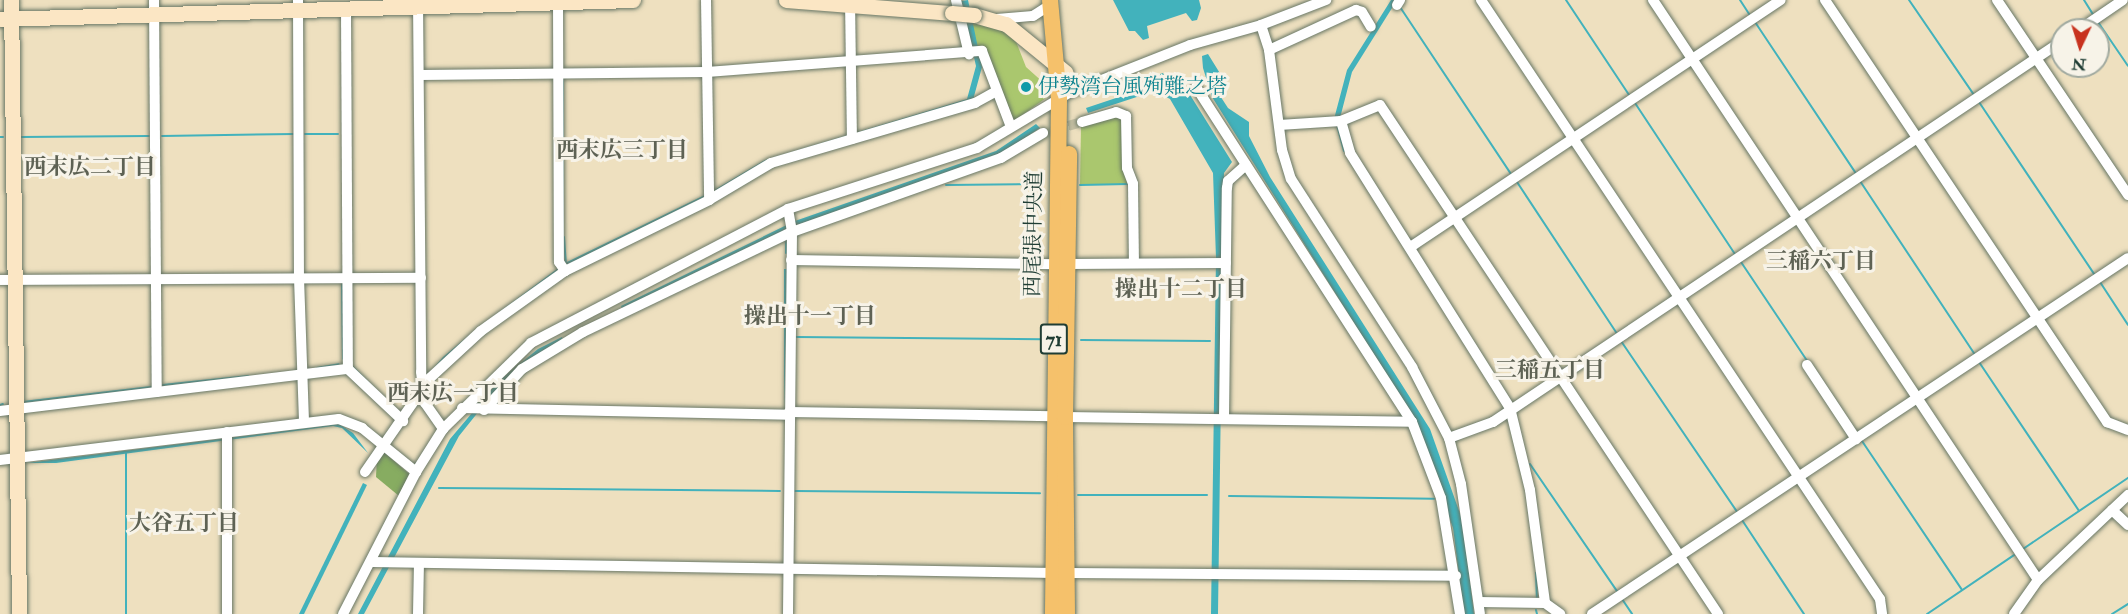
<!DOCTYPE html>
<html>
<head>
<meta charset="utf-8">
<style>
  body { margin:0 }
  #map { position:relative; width:2128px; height:614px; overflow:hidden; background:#eee0bf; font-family:"IM FELL Double Pica","Noto Serif JP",serif }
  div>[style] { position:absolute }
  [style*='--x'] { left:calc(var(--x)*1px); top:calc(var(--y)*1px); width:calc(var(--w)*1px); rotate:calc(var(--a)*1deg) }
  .green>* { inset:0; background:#aac76e }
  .forest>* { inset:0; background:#87ac61 }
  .water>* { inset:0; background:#42b2bc }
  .stream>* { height:2px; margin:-1px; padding:0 1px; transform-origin:1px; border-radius:1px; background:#42b2bc }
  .street-tunnel>* { height:10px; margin-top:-5px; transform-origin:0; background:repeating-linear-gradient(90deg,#c5bfa3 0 10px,transparent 0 15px) }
  .roads { filter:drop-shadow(0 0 2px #677665) drop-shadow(0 0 2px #677665) }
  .street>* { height:10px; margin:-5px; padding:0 5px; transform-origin:5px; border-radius:5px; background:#fff }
  .secondary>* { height:15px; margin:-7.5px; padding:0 7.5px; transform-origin:7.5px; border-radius:7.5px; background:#fbe6c4 }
  .primary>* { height:16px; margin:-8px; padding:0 8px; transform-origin:8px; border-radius:8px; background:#f5c16b }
  .bridges { filter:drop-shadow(0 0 2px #677665) drop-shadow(0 0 2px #677665) }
  .secondary-bridge>* { height:15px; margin:-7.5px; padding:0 7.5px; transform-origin:7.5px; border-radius:7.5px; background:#fbe6c4 }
  .dots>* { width:16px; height:16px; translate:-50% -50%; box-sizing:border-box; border:3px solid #f7f3e8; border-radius:50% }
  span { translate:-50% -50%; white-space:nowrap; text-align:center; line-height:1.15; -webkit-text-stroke:6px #f7f3e8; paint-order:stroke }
  .shield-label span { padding:2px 4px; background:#f7f3e8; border:2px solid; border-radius:4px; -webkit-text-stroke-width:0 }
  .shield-label { font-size:20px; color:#1f3d34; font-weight:700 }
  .culture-label { font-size:21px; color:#0d838f }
  .left { translate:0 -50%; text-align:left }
  .street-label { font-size:21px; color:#1f3d34 }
  .neighbourhood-label { font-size:22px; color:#5e6254; font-weight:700 }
  .north { position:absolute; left:2050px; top:18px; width:60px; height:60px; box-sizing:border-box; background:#f7f3e8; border:2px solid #a1aaa0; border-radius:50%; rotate:184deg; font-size:16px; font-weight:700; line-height:24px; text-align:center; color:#1f3d34 }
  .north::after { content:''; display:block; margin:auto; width:21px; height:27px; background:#c8321e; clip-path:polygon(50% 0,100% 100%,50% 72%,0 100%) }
</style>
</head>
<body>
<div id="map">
  <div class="green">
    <i style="clip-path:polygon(972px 22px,1000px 27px,1015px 39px,1026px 67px,1045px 84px,1046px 98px,1014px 121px,976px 47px)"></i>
    <i style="clip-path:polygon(1115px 117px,1121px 119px,1130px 184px,1080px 185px,1081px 126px)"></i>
  </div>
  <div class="forest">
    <i style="clip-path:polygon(384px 452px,409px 474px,399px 496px,376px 477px,377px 456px)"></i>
  </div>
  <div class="water">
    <i style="clip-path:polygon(968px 0,982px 67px,973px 100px,771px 160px,705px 198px,567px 266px,427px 376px,443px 357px,479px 327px,565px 263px,711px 192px,765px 160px,967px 99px,976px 66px,961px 1px)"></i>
    <i style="clip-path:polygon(1113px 0,1199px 0,1201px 8px,1197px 20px,1192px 21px,1186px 13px,1147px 26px,1149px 38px,1143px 40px,1135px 31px,1129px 31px)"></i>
    <i style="clip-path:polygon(1391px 0,1397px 0,1352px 72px,1340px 118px,1334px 119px,1347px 70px)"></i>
    <i style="clip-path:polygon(1208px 54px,1221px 75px,1215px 88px,1228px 108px,1249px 122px,1249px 136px,1270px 177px,1430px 429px,1463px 522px,1474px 614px,1464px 614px,1453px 528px,1413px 417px,1212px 97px,1203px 68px,1202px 56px)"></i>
    <i style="clip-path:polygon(1163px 73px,1167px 82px,1187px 90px,1232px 162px,1224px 173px,1218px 614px,1211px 614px,1216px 258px,1213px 173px,1170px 99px,1155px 91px,1088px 113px,1086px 108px,1155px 85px,1154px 76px)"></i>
    <i style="clip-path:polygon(560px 78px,564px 79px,564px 238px,563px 238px)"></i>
    <i style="clip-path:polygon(1036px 124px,1040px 128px,997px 156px,797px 225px,623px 311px,621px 306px,795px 221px,996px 151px)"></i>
    <i style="clip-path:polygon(784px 269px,788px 269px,784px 409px)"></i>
    <i style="clip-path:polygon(341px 283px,345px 284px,345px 358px,402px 415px,342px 359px)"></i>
    <i style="clip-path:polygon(562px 337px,564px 342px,483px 406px,459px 436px,364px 614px,358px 614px,450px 439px,500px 380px,538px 349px)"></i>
    <i style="clip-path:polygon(339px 424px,353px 433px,368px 453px,342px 428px,333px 426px,56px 463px,27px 463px)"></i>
    <i style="clip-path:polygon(363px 483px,367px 485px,304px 614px,299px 614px)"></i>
  </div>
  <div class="stream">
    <i style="--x:1566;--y:0;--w:114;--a:56.4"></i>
    <i style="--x:1740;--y:0;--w:20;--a:57"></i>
    <i style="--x:1909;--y:0;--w:115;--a:55.6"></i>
    <i style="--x:2084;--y:0;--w:19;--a:58"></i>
    <i style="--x:1400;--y:7;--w:201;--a:56.4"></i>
    <i style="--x:1755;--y:22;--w:184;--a:56.3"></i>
    <i style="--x:2098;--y:22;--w:53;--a:55.7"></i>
    <i style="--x:1979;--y:102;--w:208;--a:56.2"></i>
    <i style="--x:1635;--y:103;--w:181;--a:56.5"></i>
    <i style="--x:1337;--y:125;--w:27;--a:75"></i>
    <i style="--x:305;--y:134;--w:33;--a:0"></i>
    <i style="--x:162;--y:136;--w:132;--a:-0.9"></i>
    <i style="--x:0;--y:137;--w:3;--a:0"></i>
    <i style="--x:20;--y:137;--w:129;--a:-0.4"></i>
    <i style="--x:1860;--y:181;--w:209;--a:56.5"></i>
    <i style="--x:1517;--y:182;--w:180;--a:56.6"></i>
    <i style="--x:946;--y:185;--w:95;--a:-0.6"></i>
    <i style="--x:1080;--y:185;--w:48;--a:-1.2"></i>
    <i style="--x:564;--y:237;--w:27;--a:86"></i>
    <i style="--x:786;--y:239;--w:14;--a:90"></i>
    <i style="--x:1741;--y:262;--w:120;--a:56.2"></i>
    <i style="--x:2100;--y:282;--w:51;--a:56.9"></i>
    <i style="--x:796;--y:337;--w:246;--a:0.5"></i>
    <i style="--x:1081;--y:340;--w:129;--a:0.4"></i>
    <i style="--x:1621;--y:341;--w:207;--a:55.8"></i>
    <i style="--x:1979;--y:362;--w:179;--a:56.1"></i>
    <i style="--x:317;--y:368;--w:22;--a:-10"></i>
    <i style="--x:163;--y:385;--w:86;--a:-6"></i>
    <i style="--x:23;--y:402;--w:129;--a:-6.7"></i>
    <i style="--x:0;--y:405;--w:3;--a:-18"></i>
    <i style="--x:1862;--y:441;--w:179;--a:56.1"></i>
    <i style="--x:1530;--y:464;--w:154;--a:55.6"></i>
    <i style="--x:439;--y:488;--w:341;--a:0.5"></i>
    <i style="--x:795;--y:491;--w:245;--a:0.5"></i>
    <i style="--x:1078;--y:495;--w:129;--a:0"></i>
    <i style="--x:1229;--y:496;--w:205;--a:0.8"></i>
    <i style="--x:1742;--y:520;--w:113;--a:56.6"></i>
    <i style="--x:2023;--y:549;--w:127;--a:-34.1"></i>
    <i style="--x:1536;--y:573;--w:27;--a:88"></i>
    <i style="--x:1622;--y:599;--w:18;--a:56"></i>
    <i style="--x:1536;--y:610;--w:4;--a:76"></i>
    <i style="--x:126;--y:614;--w:161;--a:-90"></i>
    <i style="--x:1927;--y:614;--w:105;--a:-34.1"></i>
    <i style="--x:2112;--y:614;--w:19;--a:-32"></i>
  </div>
  <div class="street-tunnel">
    <i style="--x:1054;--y:130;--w:29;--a:-16"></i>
  </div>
  <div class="roads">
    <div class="street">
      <i style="--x:154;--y:0;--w:392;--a:89.6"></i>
      <i style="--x:298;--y:0;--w:278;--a:89.8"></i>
      <i style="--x:299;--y:278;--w:145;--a:88"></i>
      <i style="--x:558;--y:0;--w:262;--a:89.8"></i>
      <i style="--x:559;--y:262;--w:11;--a:56"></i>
      <i style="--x:706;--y:0;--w:200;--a:89.1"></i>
      <i style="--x:850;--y:0;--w:139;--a:89.2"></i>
      <i style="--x:956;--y:0;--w:56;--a:76.5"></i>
      <i style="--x:1481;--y:0;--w:720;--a:56.33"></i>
      <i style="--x:1880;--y:599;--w:15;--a:82"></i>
      <i style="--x:1653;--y:0;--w:696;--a:56.42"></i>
      <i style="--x:1825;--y:0;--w:508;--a:56.25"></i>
      <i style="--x:2107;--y:422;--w:22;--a:21"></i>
      <i style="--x:1997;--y:0;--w:235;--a:56.1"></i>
      <i style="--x:418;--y:1;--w:371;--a:89.5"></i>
      <i style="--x:421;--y:372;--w:31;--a:83"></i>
      <i style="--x:425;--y:403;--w:32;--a:55"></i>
      <i style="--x:1397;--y:5;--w:6;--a:-59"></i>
      <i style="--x:346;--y:9;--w:360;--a:89.7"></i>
      <i style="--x:997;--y:19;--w:36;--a:-5"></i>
      <i style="--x:1033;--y:16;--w:20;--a:-33"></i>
      <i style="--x:1261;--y:25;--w:26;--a:72"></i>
      <i style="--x:1269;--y:50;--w:101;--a:82.6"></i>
      <i style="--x:1282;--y:150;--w:30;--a:73"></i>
      <i style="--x:1291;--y:179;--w:224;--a:57.2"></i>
      <i style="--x:1412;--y:367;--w:80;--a:62.5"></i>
      <i style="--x:1449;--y:438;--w:48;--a:75.4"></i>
      <i style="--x:1461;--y:484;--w:131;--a:81.7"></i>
      <i style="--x:2079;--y:30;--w:53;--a:-34.3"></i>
      <i style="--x:1269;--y:50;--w:96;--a:-24.7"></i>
      <i style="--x:1356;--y:10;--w:6;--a:18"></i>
      <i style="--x:1362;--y:12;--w:17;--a:59"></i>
      <i style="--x:420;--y:75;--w:287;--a:-0.6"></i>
      <i style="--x:707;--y:72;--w:276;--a:-4.4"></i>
      <i style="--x:982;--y:51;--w:81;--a:69.1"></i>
      <i style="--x:1196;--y:87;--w:399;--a:57.2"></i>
      <i style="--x:1412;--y:422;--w:81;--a:69.1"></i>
      <i style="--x:1441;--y:498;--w:118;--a:80.7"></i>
      <i style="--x:1341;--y:121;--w:33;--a:74"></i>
      <i style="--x:1350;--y:153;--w:301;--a:57.9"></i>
      <i style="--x:1510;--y:408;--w:84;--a:76.3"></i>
      <i style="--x:1530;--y:490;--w:114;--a:82.4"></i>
      <i style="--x:1545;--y:603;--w:19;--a:36"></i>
      <i style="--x:1082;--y:122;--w:35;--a:-16"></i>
      <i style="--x:1116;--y:112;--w:11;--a:22"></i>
      <i style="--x:1126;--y:116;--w:52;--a:88.9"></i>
      <i style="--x:1127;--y:168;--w:17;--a:69"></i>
      <i style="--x:1133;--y:184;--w:78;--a:89.3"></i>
      <i style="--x:1279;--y:125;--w:62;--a:-3.7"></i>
      <i style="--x:1341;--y:121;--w:42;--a:-22.3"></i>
      <i style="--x:1380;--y:105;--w:611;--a:56.41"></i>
      <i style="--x:788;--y:209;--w:23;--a:80"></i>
      <i style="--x:792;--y:232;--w:382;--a:90.6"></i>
      <i style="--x:1412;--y:246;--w:443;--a:-33.7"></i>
      <i style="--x:791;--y:260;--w:265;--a:0.9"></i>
      <i style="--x:1068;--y:264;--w:158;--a:-0.4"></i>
      <i style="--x:0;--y:280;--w:421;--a:-0.3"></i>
      <i style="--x:1807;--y:365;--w:89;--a:56.5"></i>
      <i style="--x:348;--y:369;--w:76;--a:43.4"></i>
      <i style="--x:462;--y:408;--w:327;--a:1.2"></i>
      <i style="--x:484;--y:410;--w:56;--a:-47.2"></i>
      <i style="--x:522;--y:369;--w:71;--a:-31.2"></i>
      <i style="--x:583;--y:332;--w:232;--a:-25.6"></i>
      <i style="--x:792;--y:232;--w:222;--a:-19.5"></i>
      <i style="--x:1001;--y:158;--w:49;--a:-30.8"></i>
      <i style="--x:0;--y:411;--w:351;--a:-6.9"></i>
      <i style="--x:789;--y:412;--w:264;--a:0.9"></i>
      <i style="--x:1065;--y:417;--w:347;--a:0.8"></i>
      <i style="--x:1224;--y:418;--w:230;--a:-89.3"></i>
      <i style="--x:1227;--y:188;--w:7;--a:-82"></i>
      <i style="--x:1228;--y:181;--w:24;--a:-42"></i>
      <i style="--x:227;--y:432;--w:182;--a:90"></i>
      <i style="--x:1449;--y:438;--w:47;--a:-20"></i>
      <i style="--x:1493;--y:422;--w:685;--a:-33.81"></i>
      <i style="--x:0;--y:460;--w:341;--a:-6.9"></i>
      <i style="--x:339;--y:419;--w:25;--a:21"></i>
      <i style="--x:362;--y:428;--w:70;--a:39.2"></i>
      <i style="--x:365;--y:472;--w:114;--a:-55.3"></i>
      <i style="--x:430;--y:378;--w:69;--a:-42.7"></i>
      <i style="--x:481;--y:331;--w:103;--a:-35.5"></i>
      <i style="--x:565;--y:271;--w:161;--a:-26.2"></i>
      <i style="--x:709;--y:200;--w:72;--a:-30.8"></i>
      <i style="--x:771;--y:163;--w:213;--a:-16.4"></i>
      <i style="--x:975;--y:103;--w:23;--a:-29"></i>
      <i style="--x:2112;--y:510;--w:22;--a:43"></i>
      <i style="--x:372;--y:562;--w:682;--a:0.92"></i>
      <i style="--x:1067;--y:573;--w:389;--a:0.4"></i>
      <i style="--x:1479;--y:602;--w:66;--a:0.9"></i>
      <i style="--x:343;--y:614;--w:160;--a:-62.8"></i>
      <i style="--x:416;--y:472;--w:51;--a:-57.9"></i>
      <i style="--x:443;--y:429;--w:123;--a:-44.3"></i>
      <i style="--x:531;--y:343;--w:290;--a:-27.5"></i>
      <i style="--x:788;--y:209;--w:199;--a:-17.9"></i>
      <i style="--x:977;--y:148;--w:107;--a:-30.9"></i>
      <i style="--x:1069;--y:93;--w:130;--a:-21.6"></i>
      <i style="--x:1190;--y:45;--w:74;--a:-15.7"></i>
      <i style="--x:1261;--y:25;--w:70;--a:-21"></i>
      <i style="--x:418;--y:614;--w:50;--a:-88.9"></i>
      <i style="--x:1592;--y:614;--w:643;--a:-33.59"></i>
      <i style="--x:2014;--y:614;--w:42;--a:-54.8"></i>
      <i style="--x:2038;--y:580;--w:124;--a:-43.4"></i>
    </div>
    <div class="secondary">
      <i style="--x:11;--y:0;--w:614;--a:89.25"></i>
      <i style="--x:786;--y:0;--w:167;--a:4.5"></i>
      <i style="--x:974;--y:15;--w:33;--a:16"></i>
      <i style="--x:1006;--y:24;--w:77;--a:39.2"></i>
      <i style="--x:0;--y:19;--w:633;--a:-1.72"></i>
    </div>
    <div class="primary">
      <i style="--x:1050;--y:0;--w:99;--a:84.8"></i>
      <i style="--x:1059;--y:99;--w:515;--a:90.67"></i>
      <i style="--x:1067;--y:614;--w:197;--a:-90.6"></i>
      <i style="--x:1065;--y:417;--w:263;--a:-89.1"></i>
    </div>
  </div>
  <div class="bridges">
    <div class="secondary-bridge">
      <i style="--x:952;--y:13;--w:22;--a:5"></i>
    </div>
  </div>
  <div class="dots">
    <i style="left:1026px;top:87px;background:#0f9aa8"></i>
  </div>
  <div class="shield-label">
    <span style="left:1054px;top:339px">71</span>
  </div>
  <div class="culture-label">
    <span class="left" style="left:1038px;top:87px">伊勢湾台風殉難之塔</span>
  </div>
  <div class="street-label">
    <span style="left:1034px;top:234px;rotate:-89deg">西尾張中央道</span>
  </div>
  <div class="neighbourhood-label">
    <span style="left:622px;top:151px">西末広三丁目</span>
    <span style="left:90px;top:168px">西末広二丁目</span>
    <span style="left:1821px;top:262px">三稲六丁目</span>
    <span style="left:1181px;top:290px">操出十二丁目</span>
    <span style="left:810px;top:317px">操出十一丁目</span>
    <span style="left:1550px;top:371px">三稲五丁目</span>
    <span style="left:453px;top:394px">西末広一丁目</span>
    <span style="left:184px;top:524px">大谷五丁目</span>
  </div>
  <div class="north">N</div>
</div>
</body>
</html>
